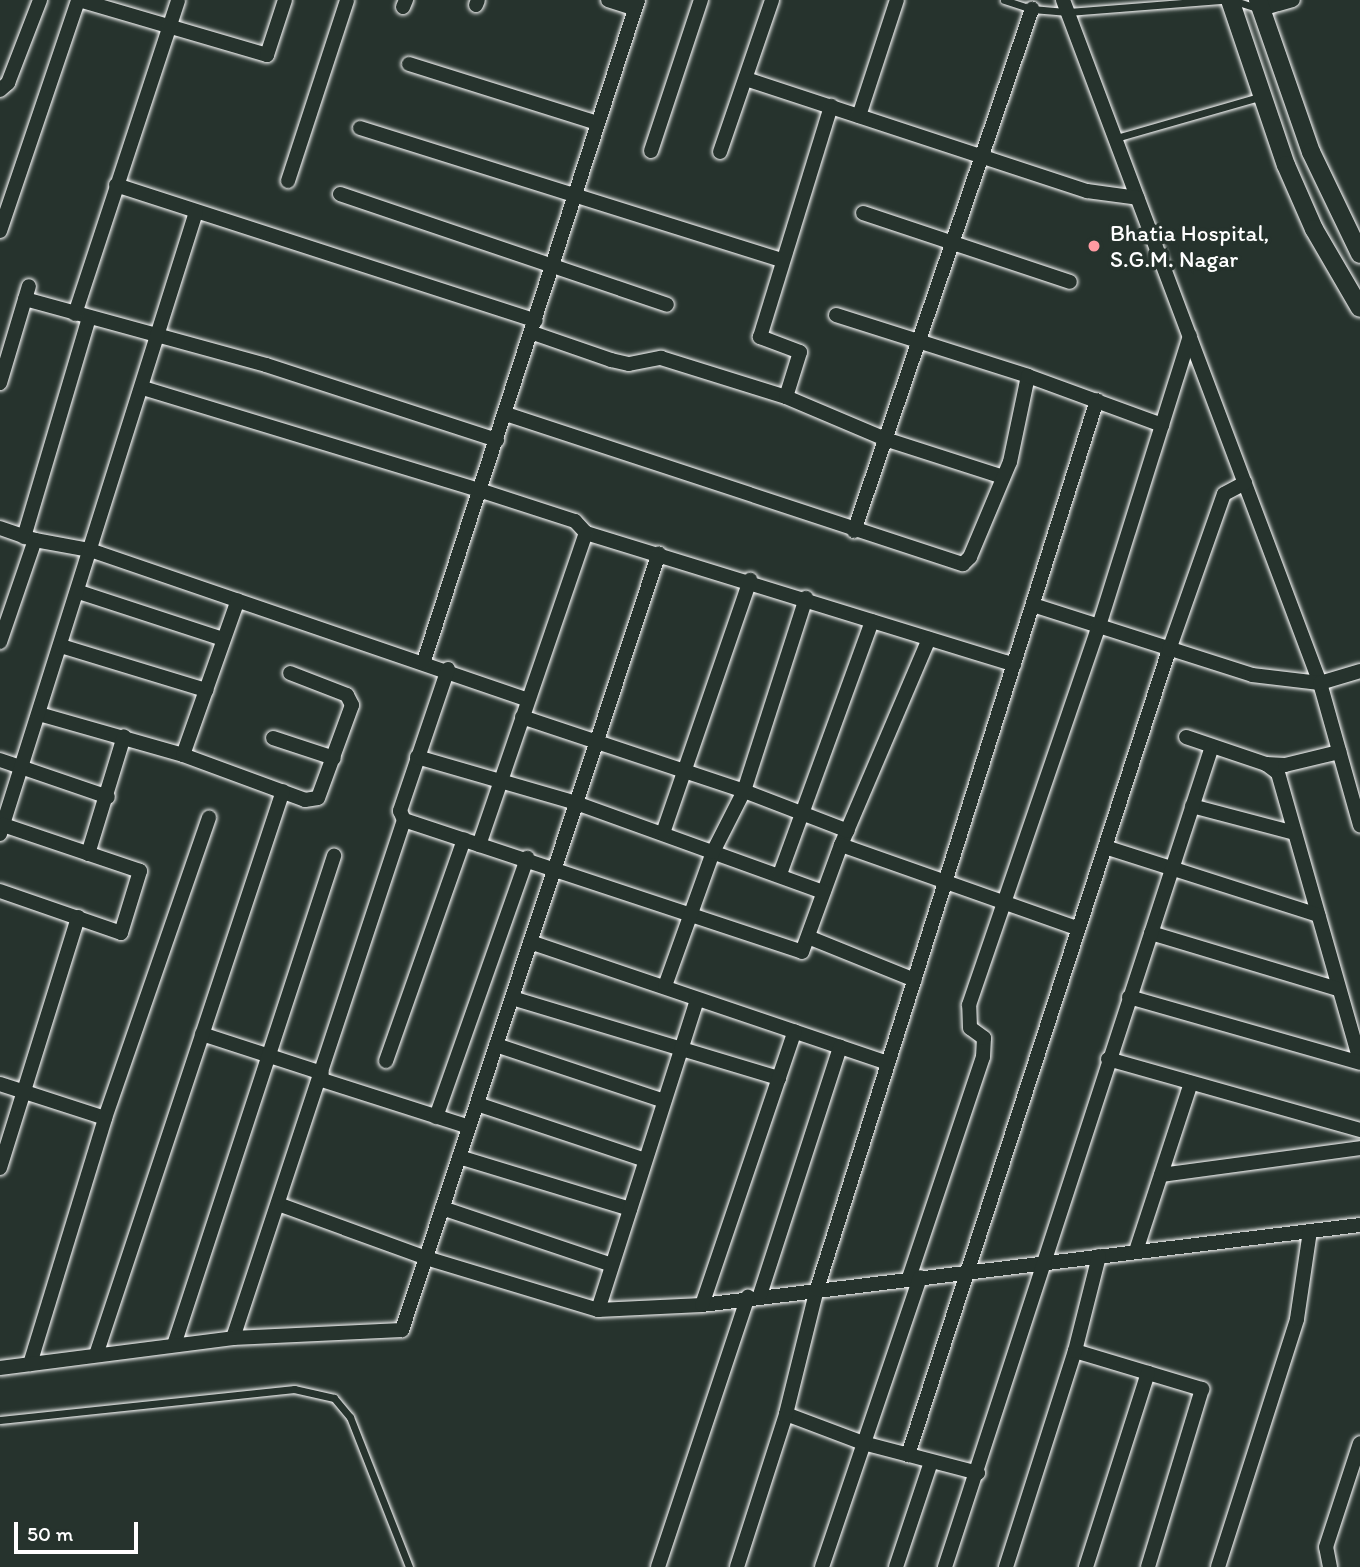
<!DOCTYPE html>
<html>
<head>
<meta charset="utf-8">
<style>
  body { margin:0 }
  #map { position:relative; width:1360px; height:1567px; overflow:hidden; background:#26332d; font-family:Itim,sans-serif }
  div>[style] { position:absolute }
  [style*='--x'] { left:calc(var(--x)*1px); top:calc(var(--y)*1px); width:calc(var(--w)*1px); rotate:calc(var(--a)*1deg) }
  .roads { filter:drop-shadow(0 0 2px #fff) drop-shadow(0 0 2px #fff) }
  .service>* { height:7px; margin:-3.5px; padding:0 3.5px; transform-origin:3.5px; border-radius:3.5px; background:#26332d }
  .minor>* { height:14px; margin:-7px; padding:0 7px; transform-origin:7px; border-radius:7px; background:#26332d }
  .tertiary>* { height:18px; margin:-9px; padding:0 9px; transform-origin:9px; border-radius:9px; background:#26332d }
  .dots>* { width:19px; height:19px; translate:-50% -50%; box-sizing:border-box; border:4px solid #26332d; border-radius:50% }
  span { translate:-50% -50%; white-space:nowrap; text-align:center; line-height:1.15; -webkit-text-stroke:7px #26332d; paint-order:stroke }
  .poi-label { font-size:23px; color:#fff }
  .left { translate:0 -50%; text-align:left }
  .scale { position:absolute; left:14px; top:1522px; width:124px; height:32px; box-sizing:border-box; border:4px solid #fff; border-top:0; padding-left:9px; font-size:21px; line-height:24px; white-space:nowrap; color:#fff; -webkit-text-stroke:5px #26332d; paint-order:stroke }
</style>
</head>
<body>
<div id="map">
  <div class="roads">
    <div class="service">
      <i style="--x:1004;--y:0;--w:29;--a:18"></i>
      <i style="--x:1032;--y:9;--w:36;--a:5"></i>
      <i style="--x:1068;--y:12;--w:153;--a:-4.5"></i>
      <i style="--x:1232;--y:0;--w:26;--a:18"></i>
      <i style="--x:1116;--y:138;--w:152;--a:-16"></i>
      <i style="--x:0;--y:1420;--w:296;--a:-6"></i>
      <i style="--x:294;--y:1389;--w:41;--a:12.7"></i>
      <i style="--x:334;--y:1398;--w:25;--a:50"></i>
      <i style="--x:350;--y:1417;--w:161;--a:68.5"></i>
    </div>
    <div class="minor">
      <i style="--x:79;--y:0;--w:196;--a:16.3"></i>
      <i style="--x:267;--y:55;--w:58;--a:-71.9"></i>
      <i style="--x:608;--y:0;--w:28;--a:18"></i>
      <i style="--x:1063;--y:0;--w:730;--a:69.38"></i>
      <i style="--x:1320;--y:683;--w:148;--a:74.3"></i>
      <i style="--x:476;--y:5;--w:5;--a:-68"></i>
      <i style="--x:403;--y:7;--w:8;--a:-67"></i>
      <i style="--x:1261;--y:9;--w:33;--a:-16"></i>
      <i style="--x:409;--y:64;--w:197;--a:17.4"></i>
      <i style="--x:746;--y:79;--w:359;--a:18.2"></i>
      <i style="--x:1087;--y:191;--w:51;--a:7.8"></i>
      <i style="--x:0;--y:90;--w:11;--a:-41"></i>
      <i style="--x:8;--y:83;--w:89;--a:-68.9"></i>
      <i style="--x:859;--y:116;--w:122;--a:-71.9"></i>
      <i style="--x:360;--y:128;--w:442;--a:17.4"></i>
      <i style="--x:651;--y:151;--w:159;--a:-71.7"></i>
      <i style="--x:720;--y:152;--w:161;--a:-71.1"></i>
      <i style="--x:288;--y:181;--w:190;--a:-71.9"></i>
      <i style="--x:116;--y:185;--w:441;--a:17.9"></i>
      <i style="--x:340;--y:194;--w:345;--a:18.7"></i>
      <i style="--x:863;--y:213;--w:218;--a:18.4"></i>
      <i style="--x:0;--y:231;--w:244;--a:-71.3"></i>
      <i style="--x:25;--y:299;--w:250;--a:15.3"></i>
      <i style="--x:266;--y:365;--w:243;--a:18"></i>
      <i style="--x:75;--y:314;--w:330;--a:-71.8"></i>
      <i style="--x:836;--y:315;--w:201;--a:17.6"></i>
      <i style="--x:533;--y:333;--w:83;--a:19.1"></i>
      <i style="--x:611;--y:360;--w:18;--a:13"></i>
      <i style="--x:629;--y:364;--w:33;--a:-11"></i>
      <i style="--x:661;--y:358;--w:131;--a:17.3"></i>
      <i style="--x:786;--y:397;--w:111;--a:22.9"></i>
      <i style="--x:888;--y:440;--w:121;--a:17.8"></i>
      <i style="--x:0;--y:383;--w:101;--a:-73.4"></i>
      <i style="--x:143;--y:388;--w:351;--a:16.9"></i>
      <i style="--x:479;--y:490;--w:101;--a:17.9"></i>
      <i style="--x:575;--y:521;--w:16;--a:47"></i>
      <i style="--x:586;--y:533;--w:448;--a:17.1"></i>
      <i style="--x:786;--y:397;--w:47;--a:-72.7"></i>
      <i style="--x:800;--y:352;--w:43;--a:-159.4"></i>
      <i style="--x:760;--y:337;--w:242;--a:-72.9"></i>
      <i style="--x:506;--y:414;--w:481;--a:18.2"></i>
      <i style="--x:963;--y:564;--w:10;--a:-45"></i>
      <i style="--x:970;--y:557;--w:103;--a:-67.2"></i>
      <i style="--x:1010;--y:462;--w:88;--a:-78.2"></i>
      <i style="--x:1028;--y:376;--w:143;--a:20.1"></i>
      <i style="--x:0;--y:528;--w:37;--a:19"></i>
      <i style="--x:35;--y:540;--w:56;--a:10.3"></i>
      <i style="--x:90;--y:550;--w:463;--a:18.9"></i>
      <i style="--x:854;--y:531;--w:552;--a:-71.17"></i>
      <i style="--x:24;--y:537;--w:228;--a:-73.5"></i>
      <i style="--x:79;--y:592;--w:151;--a:18.1"></i>
      <i style="--x:1033;--y:605;--w:230;--a:17.7"></i>
      <i style="--x:1252;--y:675;--w:68;--a:6.7"></i>
      <i style="--x:1320;--y:683;--w:42;--a:-16.7"></i>
      <i style="--x:0;--y:642;--w:108;--a:-71.1"></i>
      <i style="--x:61;--y:646;--w:152;--a:16.9"></i>
      <i style="--x:424;--y:661;--w:695;--a:-72.06"></i>
      <i style="--x:448;--y:669;--w:150;--a:108.7"></i>
      <i style="--x:400;--y:811;--w:10;--a:66"></i>
      <i style="--x:404;--y:820;--w:419;--a:18.3"></i>
      <i style="--x:802;--y:952;--w:114;--a:-70"></i>
      <i style="--x:841;--y:845;--w:224;--a:-66.9"></i>
      <i style="--x:39;--y:714;--w:150;--a:15.9"></i>
      <i style="--x:183;--y:755;--w:130;--a:20.2"></i>
      <i style="--x:305;--y:800;--w:13;--a:-9"></i>
      <i style="--x:318;--y:798;--w:99;--a:-69.9"></i>
      <i style="--x:352;--y:705;--w:11;--a:-117"></i>
      <i style="--x:347;--y:695;--w:61;--a:-158.9"></i>
      <i style="--x:522;--y:717;--w:234;--a:18.4"></i>
      <i style="--x:744;--y:791;--w:111;--a:21"></i>
      <i style="--x:1186;--y:737;--w:84;--a:18.6"></i>
      <i style="--x:1266;--y:764;--w:15;--a:37"></i>
      <i style="--x:1278;--y:773;--w:298;--a:74.1"></i>
      <i style="--x:273;--y:738;--w:64;--a:18.2"></i>
      <i style="--x:183;--y:755;--w:164;--a:-70.5"></i>
      <i style="--x:417;--y:757;--w:166;--a:16.1"></i>
      <i style="--x:576;--y:803;--w:263;--a:19.8"></i>
      <i style="--x:0;--y:760;--w:114;--a:18.9"></i>
      <i style="--x:1266;--y:764;--w:19;--a:3"></i>
      <i style="--x:1285;--y:765;--w:56;--a:-13.5"></i>
      <i style="--x:1192;--y:806;--w:106;--a:14.7"></i>
      <i style="--x:663;--y:833;--w:268;--a:-71"></i>
      <i style="--x:0;--y:834;--w:652;--a:-72.51"></i>
      <i style="--x:479;--y:845;--w:330;--a:-71.1"></i>
      <i style="--x:841;--y:845;--w:250;--a:19.4"></i>
      <i style="--x:1105;--y:847;--w:224;--a:17.7"></i>
      <i style="--x:88;--y:854;--w:123;--a:-73"></i>
      <i style="--x:780;--y:874;--w:269;--a:-70"></i>
      <i style="--x:0;--y:891;--w:128;--a:19.1"></i>
      <i style="--x:121;--y:933;--w:65;--a:-73"></i>
      <i style="--x:140;--y:871;--w:145;--a:-161.4"></i>
      <i style="--x:1151;--y:933;--w:195;--a:16.7"></i>
      <i style="--x:808;--y:937;--w:115;--a:21.9"></i>
      <i style="--x:530;--y:942;--w:378;--a:18.7"></i>
      <i style="--x:665;--y:986;--w:142;--a:-70.3"></i>
      <i style="--x:713;--y:852;--w:68;--a:-63.1"></i>
      <i style="--x:744;--y:791;--w:203;--a:-72.2"></i>
      <i style="--x:1129;--y:997;--w:240;--a:15.9"></i>
      <i style="--x:512;--y:998;--w:279;--a:16.7"></i>
      <i style="--x:202;--y:1034;--w:126;--a:18"></i>
      <i style="--x:496;--y:1045;--w:177;--a:18.4"></i>
      <i style="--x:1108;--y:1059;--w:262;--a:15.7"></i>
      <i style="--x:386;--y:1061;--w:235;--a:-70.6"></i>
      <i style="--x:319;--y:1079;--w:157;--a:17.7"></i>
      <i style="--x:0;--y:1084;--w:110;--a:17.9"></i>
      <i style="--x:477;--y:1104;--w:177;--a:18.4"></i>
      <i style="--x:436;--y:1117;--w:275;--a:-70.6"></i>
      <i style="--x:459;--y:1157;--w:179;--a:16.9"></i>
      <i style="--x:0;--y:1168;--w:263;--a:-72.7"></i>
      <i style="--x:1161;--y:1175;--w:201;--a:-7.7"></i>
      <i style="--x:278;--y:1204;--w:158;--a:20"></i>
      <i style="--x:426;--y:1258;--w:180;--a:16.8"></i>
      <i style="--x:598;--y:1310;--w:104;--a:-2.8"></i>
      <i style="--x:702;--y:1305;--w:663;--a:-6.93"></i>
      <i style="--x:442;--y:1208;--w:179;--a:18.5"></i>
      <i style="--x:1136;--y:1251;--w:177;--a:-71.9"></i>
      <i style="--x:909;--y:1278;--w:233;--a:-71.5"></i>
      <i style="--x:983;--y:1057;--w:19;--a:-87"></i>
      <i style="--x:984;--y:1038;--w:17;--a:-144"></i>
      <i style="--x:970;--y:1028;--w:23;--a:-92"></i>
      <i style="--x:969;--y:1005;--w:401;--a:-71.1"></i>
      <i style="--x:1099;--y:626;--w:304;--a:-72.6"></i>
      <i style="--x:760;--y:1295;--w:261;--a:-72.1"></i>
      <i style="--x:702;--y:1305;--w:289;--a:-71.3"></i>
      <i style="--x:598;--y:1310;--w:326;--a:-72.3"></i>
      <i style="--x:233;--y:1338;--w:545;--a:-71.73"></i>
      <i style="--x:174;--y:1345;--w:515;--a:-71.88"></i>
      <i style="--x:1075;--y:1351;--w:133;--a:16.7"></i>
      <i style="--x:1202;--y:1389;--w:186;--a:106.9"></i>
      <i style="--x:96;--y:1355;--w:594;--a:-71.66"></i>
      <i style="--x:30;--y:1364;--w:257;--a:-73"></i>
      <i style="--x:105;--y:1118;--w:318;--a:-70.9"></i>
      <i style="--x:0;--y:1368;--w:235;--a:-7.3"></i>
      <i style="--x:233;--y:1338;--w:169;--a:-2.7"></i>
      <i style="--x:402;--y:1330;--w:818;--a:-71.7"></i>
      <i style="--x:786;--y:1414;--w:82;--a:20.6"></i>
      <i style="--x:863;--y:1443;--w:119;--a:14.6"></i>
      <i style="--x:908;--y:1455;--w:846;--a:-72.04"></i>
      <i style="--x:1169;--y:650;--w:165;--a:-70.6"></i>
      <i style="--x:1224;--y:494;--w:24;--a:-28"></i>
      <i style="--x:658;--y:1567;--w:285;--a:-71.6"></i>
      <i style="--x:737;--y:1567;--w:161;--a:-72.2"></i>
      <i style="--x:786;--y:1414;--w:129;--a:-76.1"></i>
      <i style="--x:817;--y:1289;--w:932;--a:-72.52"></i>
      <i style="--x:822;--y:1567;--w:306;--a:-71.3"></i>
      <i style="--x:896;--y:1567;--w:111;--a:-71.6"></i>
      <i style="--x:945;--y:1567;--w:863;--a:-71.98"></i>
      <i style="--x:1006;--y:1567;--w:227;--a:-72.3"></i>
      <i style="--x:1075;--y:1351;--w:98;--a:-75.8"></i>
      <i style="--x:1086;--y:1567;--w:204;--a:-72.3"></i>
      <i style="--x:1218;--y:1567;--w:260;--a:-72.3"></i>
      <i style="--x:1297;--y:1319;--w:89;--a:-81.6"></i>
      <i style="--x:1330;--y:1567;--w:20;--a:-101"></i>
      <i style="--x:1326;--y:1547;--w:109;--a:-71.9"></i>
    </div>
    <div class="tertiary">
      <i style="--x:1230;--y:0;--w:174;--a:71.3"></i>
      <i style="--x:1286;--y:165;--w:70;--a:66.4"></i>
      <i style="--x:1314;--y:229;--w:91;--a:59.8"></i>
      <i style="--x:1258;--y:0;--w:161;--a:70.8"></i>
      <i style="--x:1311;--y:152;--w:113;--a:64.3"></i>
    </div>
  </div>
  <div class="dots">
    <i style="left:1094px;top:246px;background:#ff9aa2"></i>
  </div>
  <div class="poi-label">
    <span class="left" style="left:1110px;top:246px">Bhatia Hospital,<br>S.G.M. Nagar</span>
  </div>
  <div class="scale">50 m</div>
</div>
</body>
</html>
